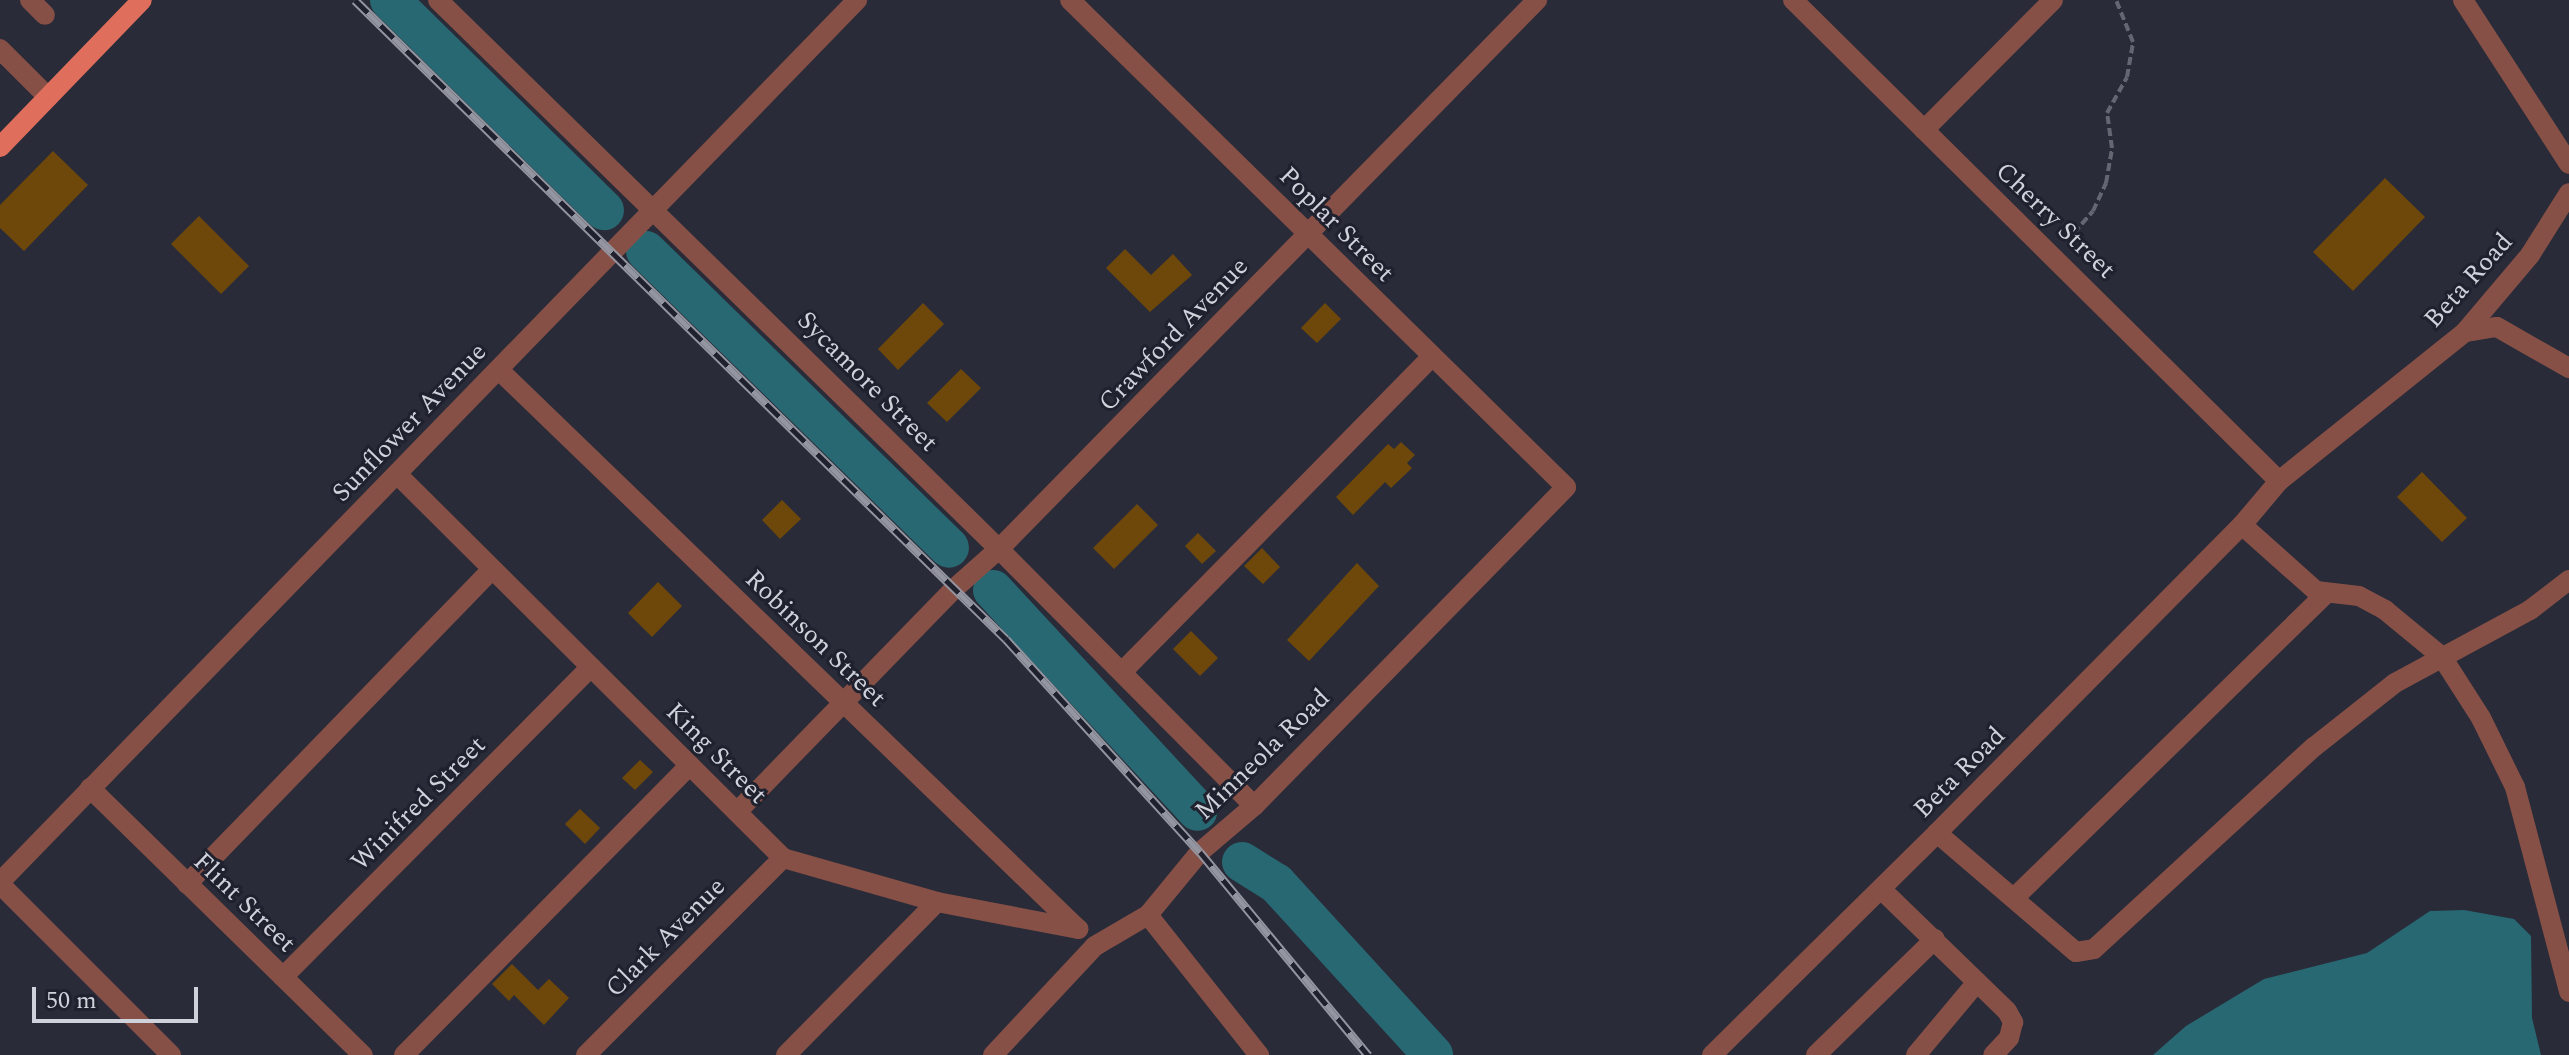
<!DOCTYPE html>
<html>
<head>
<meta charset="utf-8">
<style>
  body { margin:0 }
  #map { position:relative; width:2569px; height:1055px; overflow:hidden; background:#292b38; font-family:Spectral,serif }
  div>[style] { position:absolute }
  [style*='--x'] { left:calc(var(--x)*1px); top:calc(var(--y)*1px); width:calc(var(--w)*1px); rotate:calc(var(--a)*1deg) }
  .water>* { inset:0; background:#286872 }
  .river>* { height:40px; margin:-20px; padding:0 20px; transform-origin:20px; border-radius:20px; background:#286872 }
  .building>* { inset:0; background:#6e480a }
  .path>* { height:4px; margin-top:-2px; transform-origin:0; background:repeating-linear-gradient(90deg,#646672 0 8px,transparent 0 12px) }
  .minor>* { height:20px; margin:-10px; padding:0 10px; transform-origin:10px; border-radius:10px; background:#875046 }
  .major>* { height:20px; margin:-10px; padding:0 10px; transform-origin:10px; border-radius:10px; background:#df6f5c }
  .rail>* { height:9px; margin-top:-4.5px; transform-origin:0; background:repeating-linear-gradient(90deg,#1f212e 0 18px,#9395a0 0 36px); box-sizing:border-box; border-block:2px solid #9395a0 }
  span { translate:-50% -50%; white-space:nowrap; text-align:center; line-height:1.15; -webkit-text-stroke:6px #1f212e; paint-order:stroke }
  .street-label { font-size:26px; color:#d0d2db }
  .scale { position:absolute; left:32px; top:987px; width:166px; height:36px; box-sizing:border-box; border:4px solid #d0d2db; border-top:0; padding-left:10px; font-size:24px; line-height:28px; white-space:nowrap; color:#d0d2db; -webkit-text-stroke:6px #1f212e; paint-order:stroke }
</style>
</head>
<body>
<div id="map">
  <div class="water">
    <i style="clip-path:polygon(2464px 910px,2514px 919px,2531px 936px,2532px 1018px,2541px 1055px,2153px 1055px,2186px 1026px,2264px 979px,2367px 953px,2430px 911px)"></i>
  </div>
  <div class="river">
    <i style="--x:390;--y:0;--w:300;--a:44.5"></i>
    <i style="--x:646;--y:251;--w:424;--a:44.4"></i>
    <i style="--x:993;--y:590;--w:301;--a:47.2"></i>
    <i style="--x:1242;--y:862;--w:40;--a:32"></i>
    <i style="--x:1276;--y:883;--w:233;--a:47.6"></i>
  </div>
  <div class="building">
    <i style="clip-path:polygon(53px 151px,88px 185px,24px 251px,0 228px,0 205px)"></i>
    <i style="clip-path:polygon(2385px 178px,2425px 217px,2353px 291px,2313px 252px)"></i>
    <i style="clip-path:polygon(199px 216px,249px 266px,221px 294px,171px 244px)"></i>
    <i style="clip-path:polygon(1125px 249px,1151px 275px,1173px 254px,1192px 275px,1150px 312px,1106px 268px)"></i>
    <i style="clip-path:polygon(923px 303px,944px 324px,898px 370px,878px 349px)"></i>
    <i style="clip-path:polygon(1325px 303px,1341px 319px,1317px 343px,1301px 328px)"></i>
    <i style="clip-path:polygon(961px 369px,981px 388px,947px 422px,927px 403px)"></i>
    <i style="clip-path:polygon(1401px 442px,1415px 455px,1407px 463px,1412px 468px,1391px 488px,1385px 482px,1353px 515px,1336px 497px,1388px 444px,1394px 449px)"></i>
    <i style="clip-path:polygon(2422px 472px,2467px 518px,2442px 542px,2397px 497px)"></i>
    <i style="clip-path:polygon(782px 500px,801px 519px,780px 539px,762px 520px)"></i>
    <i style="clip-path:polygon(1137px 504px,1158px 525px,1114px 569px,1093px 548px)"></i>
    <i style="clip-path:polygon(1198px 533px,1216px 551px,1202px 564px,1185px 546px)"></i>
    <i style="clip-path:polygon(1262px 548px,1280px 567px,1263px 584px,1244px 566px)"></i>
    <i style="clip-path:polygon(1357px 563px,1379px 586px,1309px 661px,1287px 640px)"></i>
    <i style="clip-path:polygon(658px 582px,682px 606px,652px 637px,628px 613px)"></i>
    <i style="clip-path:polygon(1191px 631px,1218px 658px,1200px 676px,1173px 649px)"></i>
    <i style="clip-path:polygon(640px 760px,653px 772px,635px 790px,622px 778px)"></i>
    <i style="clip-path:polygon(580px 809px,600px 828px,585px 844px,565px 824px)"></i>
    <i style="clip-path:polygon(512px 964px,538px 990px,549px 979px,569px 998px,544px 1025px,514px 995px,509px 1001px,492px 984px)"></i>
  </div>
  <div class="path">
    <i style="--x:2066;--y:242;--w:41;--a:-48.9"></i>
    <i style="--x:2093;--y:211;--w:31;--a:-65"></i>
    <i style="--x:2106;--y:183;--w:36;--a:-80"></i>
    <i style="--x:2112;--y:148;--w:35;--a:-98"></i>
    <i style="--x:2107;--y:113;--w:41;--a:-60.9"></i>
    <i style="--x:2127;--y:77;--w:36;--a:-80"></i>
    <i style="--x:2133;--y:42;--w:45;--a:-112"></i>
  </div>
  <div class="minor">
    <i style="--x:30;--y:0;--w:21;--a:45"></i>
    <i style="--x:438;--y:0;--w:785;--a:44.38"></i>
    <i style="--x:999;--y:549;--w:362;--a:45.2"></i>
    <i style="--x:1793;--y:0;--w:684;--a:44.7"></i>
    <i style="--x:2463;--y:0;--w:195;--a:57.1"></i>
    <i style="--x:0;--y:49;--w:68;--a:45"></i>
    <i style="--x:1924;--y:130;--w:183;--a:-45.2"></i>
    <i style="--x:2465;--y:332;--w:32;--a:-9"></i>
    <i style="--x:2497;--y:327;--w:83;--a:29.7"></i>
    <i style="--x:499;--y:370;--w:805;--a:43.99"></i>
    <i style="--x:397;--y:474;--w:544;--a:44.85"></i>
    <i style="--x:783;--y:858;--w:160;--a:15.9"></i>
    <i style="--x:937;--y:902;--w:144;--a:10.8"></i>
    <i style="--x:2242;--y:525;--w:99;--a:41.7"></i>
    <i style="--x:2316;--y:591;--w:43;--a:6.6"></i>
    <i style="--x:2359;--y:596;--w:30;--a:28"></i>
    <i style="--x:2385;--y:610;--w:74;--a:39.5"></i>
    <i style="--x:2442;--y:657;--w:72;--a:57.4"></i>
    <i style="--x:2481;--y:718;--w:77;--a:63.8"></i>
    <i style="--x:2515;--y:787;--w:212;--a:75.2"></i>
    <i style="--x:1122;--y:672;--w:443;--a:-45.5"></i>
    <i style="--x:90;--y:788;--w:382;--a:44.4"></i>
    <i style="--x:737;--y:812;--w:313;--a:-45.8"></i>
    <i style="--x:955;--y:588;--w:59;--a:-41.6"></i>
    <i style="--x:999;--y:549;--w:769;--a:-45.58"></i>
    <i style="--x:1937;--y:833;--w:183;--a:40.6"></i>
    <i style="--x:2076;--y:952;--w:18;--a:-9"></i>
    <i style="--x:2094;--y:949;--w:299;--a:-42.6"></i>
    <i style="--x:2314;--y:747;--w:103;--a:-38.3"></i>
    <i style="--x:2395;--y:683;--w:153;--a:-28.4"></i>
    <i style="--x:2530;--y:610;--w:49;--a:-37.6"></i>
    <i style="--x:0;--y:882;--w:1230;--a:-45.82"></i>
    <i style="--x:0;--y:884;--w:242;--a:45"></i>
    <i style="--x:187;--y:884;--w:438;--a:-45.9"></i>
    <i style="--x:1881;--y:889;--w:175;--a:44.1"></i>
    <i style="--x:2007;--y:1011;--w:13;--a:61"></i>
    <i style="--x:2013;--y:1022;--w:16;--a:104"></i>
    <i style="--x:2009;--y:1038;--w:23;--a:133"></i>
    <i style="--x:2014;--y:898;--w:437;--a:-44.3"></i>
    <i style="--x:1148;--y:915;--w:179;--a:51.6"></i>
    <i style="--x:283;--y:977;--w:437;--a:-45.2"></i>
    <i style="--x:404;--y:1055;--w:407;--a:-45.4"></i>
    <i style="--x:586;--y:1055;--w:279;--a:-45"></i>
    <i style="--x:786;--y:1055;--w:215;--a:-45.4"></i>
    <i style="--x:993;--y:1055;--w:149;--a:-46.9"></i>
    <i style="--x:1095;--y:946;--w:61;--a:-30.3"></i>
    <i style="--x:1148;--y:915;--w:82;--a:-50.5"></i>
    <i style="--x:1200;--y:852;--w:71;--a:-40.4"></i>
    <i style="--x:1254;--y:806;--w:446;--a:-45.6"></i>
    <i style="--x:1566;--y:487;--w:695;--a:-135.52"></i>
    <i style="--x:1712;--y:1055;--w:316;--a:-44.6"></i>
    <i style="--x:1937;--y:833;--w:433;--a:-45.3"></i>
    <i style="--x:2242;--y:525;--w:57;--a:-49.9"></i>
    <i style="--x:2279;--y:481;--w:238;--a:-38.7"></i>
    <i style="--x:2465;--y:332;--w:101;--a:-49.8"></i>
    <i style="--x:2530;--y:255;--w:73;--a:-57.8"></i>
    <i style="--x:1816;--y:1055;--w:166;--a:-44.3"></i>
    <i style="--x:1916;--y:1055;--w:95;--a:-50.1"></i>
  </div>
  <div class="major">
    <i style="--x:0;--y:147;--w:204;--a:-46"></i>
  </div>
  <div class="rail">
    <i style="--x:355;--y:0;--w:912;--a:44.47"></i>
    <i style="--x:1006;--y:639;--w:288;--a:47.7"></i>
    <i style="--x:1200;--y:852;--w:264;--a:50.4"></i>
  </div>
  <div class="street-label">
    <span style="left:2055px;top:221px;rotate:44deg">Cherry Street</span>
    <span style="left:1336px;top:225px;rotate:45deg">Poplar Street</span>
    <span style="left:2469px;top:281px;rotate:-48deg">Beta Road</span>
    <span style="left:1174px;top:335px;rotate:-46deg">Crawford Avenue</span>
    <span style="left:867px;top:382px;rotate:45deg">Sycamore Street</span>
    <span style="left:410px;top:423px;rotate:-46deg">Sunflower Avenue</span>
    <span style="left:815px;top:639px;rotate:44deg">Robinson Street</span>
    <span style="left:716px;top:754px;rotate:45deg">King Street</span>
    <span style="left:1263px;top:755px;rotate:-44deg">Minneola Road</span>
    <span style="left:1960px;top:773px;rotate:-45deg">Beta Road</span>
    <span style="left:419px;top:804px;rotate:-45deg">Winifred Street</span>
    <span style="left:244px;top:903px;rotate:44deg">Flint Street</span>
    <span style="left:666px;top:938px;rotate:-45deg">Clark Avenue</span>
  </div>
  <div class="scale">50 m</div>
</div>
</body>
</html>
